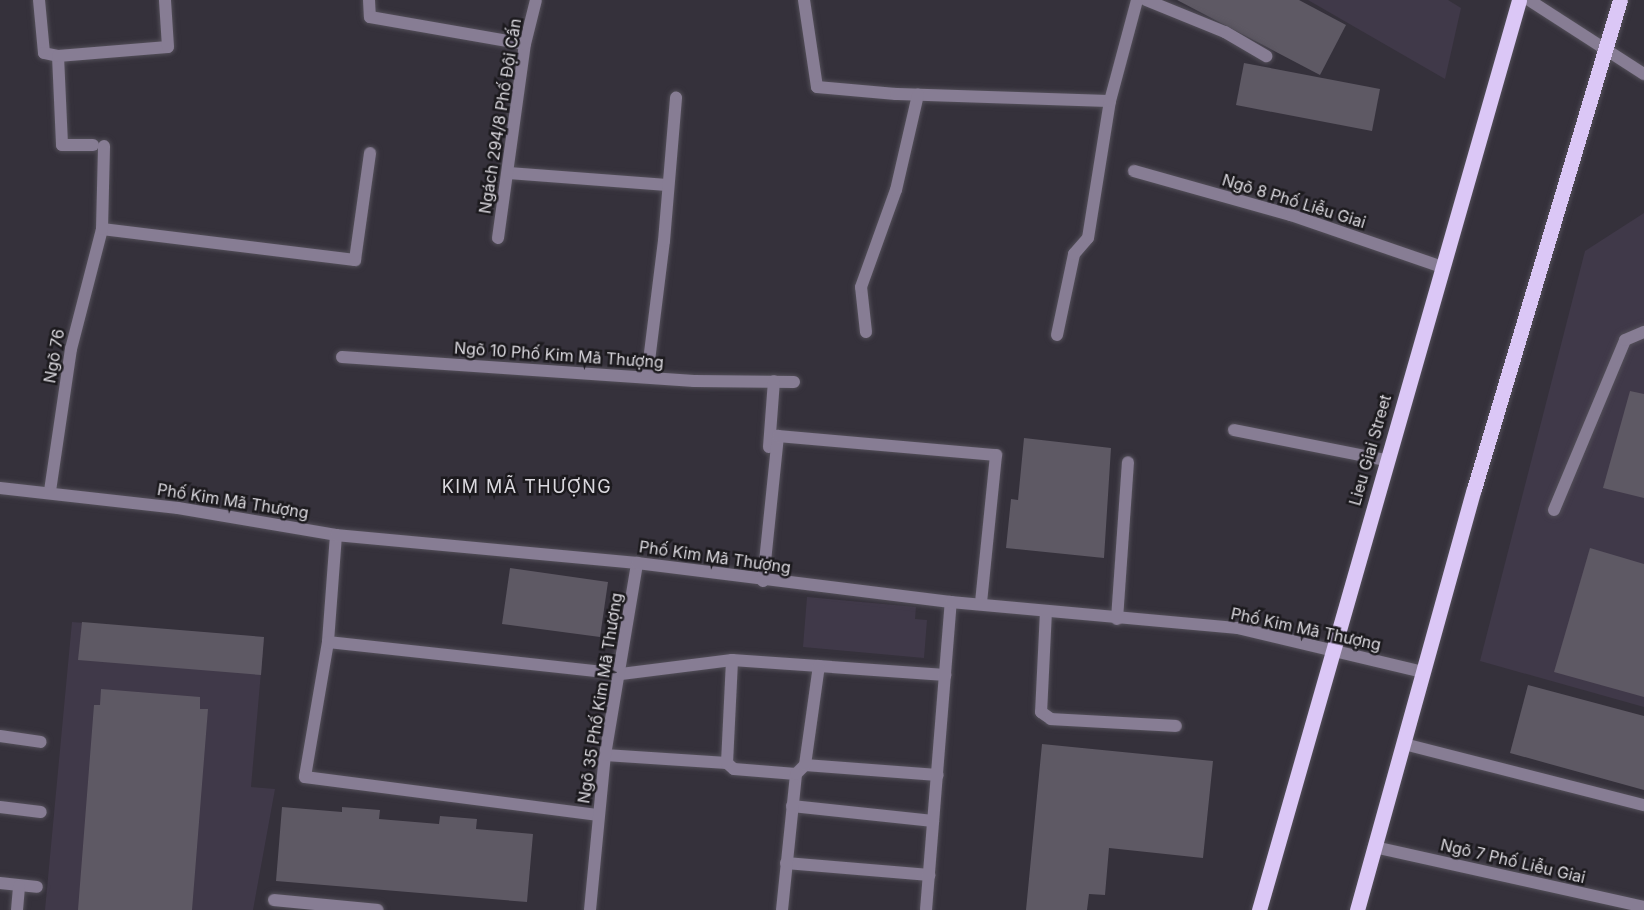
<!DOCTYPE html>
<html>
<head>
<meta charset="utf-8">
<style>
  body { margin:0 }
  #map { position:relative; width:1644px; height:910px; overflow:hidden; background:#35313b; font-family:Inter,sans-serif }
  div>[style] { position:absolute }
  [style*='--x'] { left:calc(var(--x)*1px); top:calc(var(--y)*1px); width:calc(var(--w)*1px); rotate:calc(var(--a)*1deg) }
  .built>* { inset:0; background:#403949 }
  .building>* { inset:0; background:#5e5964 }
  .roads { filter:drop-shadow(0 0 2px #534f59) drop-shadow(0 0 2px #534f59) }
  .service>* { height:12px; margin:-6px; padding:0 6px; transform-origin:6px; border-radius:6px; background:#877d94 }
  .minor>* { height:12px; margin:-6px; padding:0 6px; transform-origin:6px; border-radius:6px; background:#877d94 }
  .tertiary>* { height:12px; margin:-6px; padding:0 6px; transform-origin:6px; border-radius:6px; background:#877d94 }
  .primary>* { height:15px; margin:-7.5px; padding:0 7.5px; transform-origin:7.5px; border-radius:7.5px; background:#dbc7f6 }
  span { translate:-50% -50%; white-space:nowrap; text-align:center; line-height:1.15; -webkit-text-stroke:5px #1c1a1e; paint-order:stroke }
  .street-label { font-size:16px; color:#dbd9df }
  .neighbourhood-label { font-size:18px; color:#dbd9df; letter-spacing:1.5px }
</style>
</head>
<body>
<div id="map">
  <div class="built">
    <i style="clip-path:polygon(1308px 0,1448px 0,1461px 8px,1445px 79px)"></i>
    <i style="clip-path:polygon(1644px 213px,1644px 707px,1480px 661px,1585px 251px)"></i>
    <i style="clip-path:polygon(807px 597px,916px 607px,915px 619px,927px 620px,924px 658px,803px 647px)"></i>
    <i style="clip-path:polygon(72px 622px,264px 637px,251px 787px,275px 789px,253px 910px,45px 910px)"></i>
  </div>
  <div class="building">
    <i style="clip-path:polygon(1177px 0,1299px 0,1346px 25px,1320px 75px)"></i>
    <i style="clip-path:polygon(1244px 63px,1380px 89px,1372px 131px,1236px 105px)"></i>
    <i style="clip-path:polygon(1630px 391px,1644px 394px,1644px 498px,1603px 488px)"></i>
    <i style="clip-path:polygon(1024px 438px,1111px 448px,1104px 558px,1006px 548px,1011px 499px,1018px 500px)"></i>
    <i style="clip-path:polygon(1590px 548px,1644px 564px,1644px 697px,1554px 672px)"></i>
    <i style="clip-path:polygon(510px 568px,608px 582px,600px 637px,502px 624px)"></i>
    <i style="clip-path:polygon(82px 622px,264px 637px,261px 675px,78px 660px)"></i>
    <i style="clip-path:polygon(1528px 685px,1644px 716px,1644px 790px,1510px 753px)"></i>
    <i style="clip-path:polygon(101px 689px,200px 697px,200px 709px,208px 709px,192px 910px,78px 910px,94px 705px,100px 705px)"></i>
    <i style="clip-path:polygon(1042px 744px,1213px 761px,1203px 858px,1109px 848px,1105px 895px,1089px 894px,1087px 910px,1026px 910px)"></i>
    <i style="clip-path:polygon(282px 807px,342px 812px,342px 807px,380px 810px,379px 819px,439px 824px,440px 816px,477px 819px,476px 829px,533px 834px,527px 902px,276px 881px)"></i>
  </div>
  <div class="roads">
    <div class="service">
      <i style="--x:39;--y:0;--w:53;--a:84.6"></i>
      <i style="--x:44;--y:53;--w:14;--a:12"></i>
      <i style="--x:58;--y:56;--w:89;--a:87.4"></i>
      <i style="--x:62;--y:145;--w:31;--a:0"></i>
      <i style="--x:369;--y:0;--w:17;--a:87"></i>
      <i style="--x:370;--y:17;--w:157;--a:9.9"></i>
      <i style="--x:804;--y:0;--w:88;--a:81.5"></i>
      <i style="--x:817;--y:87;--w:79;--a:5.1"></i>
      <i style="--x:896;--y:94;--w:214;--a:1.9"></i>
      <i style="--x:1146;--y:0;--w:85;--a:22.1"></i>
      <i style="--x:1225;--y:32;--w:48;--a:30.3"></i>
      <i style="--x:58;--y:56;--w:110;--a:-4.7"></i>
      <i style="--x:168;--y:47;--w:47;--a:-93.7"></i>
      <i style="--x:1134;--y:171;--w:163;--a:15.7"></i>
      <i style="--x:1291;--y:215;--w:160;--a:19"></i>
      <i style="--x:508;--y:173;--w:160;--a:4.3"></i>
      <i style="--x:102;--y:229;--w:255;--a:7"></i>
      <i style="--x:355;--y:260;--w:108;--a:-82"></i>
      <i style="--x:498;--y:238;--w:196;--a:-82.1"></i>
      <i style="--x:525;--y:44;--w:45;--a:-76"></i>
      <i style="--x:866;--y:332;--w:45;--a:-96.3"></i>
      <i style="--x:861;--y:287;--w:103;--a:-70.2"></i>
      <i style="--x:896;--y:190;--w:98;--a:-77"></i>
      <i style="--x:1057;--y:335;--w:83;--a:-78.1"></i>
      <i style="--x:1074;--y:254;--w:21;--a:-49"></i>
      <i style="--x:1088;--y:238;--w:139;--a:-80.9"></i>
      <i style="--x:1110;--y:101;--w:105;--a:-75"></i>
      <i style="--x:342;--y:357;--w:353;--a:3.9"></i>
      <i style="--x:694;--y:381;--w:100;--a:0.6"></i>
      <i style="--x:647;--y:377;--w:137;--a:-82.9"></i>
      <i style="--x:664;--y:241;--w:144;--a:-85.2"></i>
      <i style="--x:1234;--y:430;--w:154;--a:11.2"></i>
      <i style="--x:769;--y:447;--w:66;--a:-85.7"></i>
      <i style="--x:50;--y:491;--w:144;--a:-81.6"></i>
      <i style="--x:71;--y:349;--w:124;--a:-75.5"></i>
      <i style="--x:102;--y:229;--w:83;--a:-88.6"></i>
      <i style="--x:1554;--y:510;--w:184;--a:-67.3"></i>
      <i style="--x:1625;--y:340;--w:21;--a:-23"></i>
      <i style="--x:336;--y:535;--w:107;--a:94.3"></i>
      <i style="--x:328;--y:642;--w:137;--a:99.7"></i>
      <i style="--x:305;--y:777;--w:296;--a:7.4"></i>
      <i style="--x:763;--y:581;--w:146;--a:-84.1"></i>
      <i style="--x:778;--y:436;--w:219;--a:5"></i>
      <i style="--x:996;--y:455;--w:149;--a:95.8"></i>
      <i style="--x:1046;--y:611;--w:101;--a:92.8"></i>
      <i style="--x:1041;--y:712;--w:12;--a:35"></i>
      <i style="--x:1051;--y:719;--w:125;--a:3.2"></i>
      <i style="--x:1117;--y:619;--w:157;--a:-86"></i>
      <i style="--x:328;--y:642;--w:295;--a:6.2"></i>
      <i style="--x:621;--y:674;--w:112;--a:-7.2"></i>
      <i style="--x:732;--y:660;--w:214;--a:4"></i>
      <i style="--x:0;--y:736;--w:41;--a:8.3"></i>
      <i style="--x:1404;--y:744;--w:248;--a:14.3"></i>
      <i style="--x:605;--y:755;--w:122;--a:3.8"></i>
      <i style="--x:727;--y:763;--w:9;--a:41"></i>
      <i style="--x:734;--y:769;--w:62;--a:4.6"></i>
      <i style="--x:727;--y:763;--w:103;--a:-87.2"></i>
      <i style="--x:805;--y:765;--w:133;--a:4.3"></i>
      <i style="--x:792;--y:806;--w:142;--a:6.1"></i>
      <i style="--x:0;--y:807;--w:41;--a:7"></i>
      <i style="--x:786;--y:863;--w:144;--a:4.8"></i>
      <i style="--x:0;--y:883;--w:37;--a:6"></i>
      <i style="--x:274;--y:900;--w:104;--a:5.5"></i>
      <i style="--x:17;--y:910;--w:24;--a:-85"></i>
      <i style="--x:590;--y:910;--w:156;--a:-84.5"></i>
      <i style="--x:605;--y:755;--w:195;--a:-80.5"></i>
      <i style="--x:782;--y:910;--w:137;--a:-84.1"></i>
      <i style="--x:796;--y:774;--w:13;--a:-45"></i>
      <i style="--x:805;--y:765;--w:100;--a:-82"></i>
      <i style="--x:926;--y:910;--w:309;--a:-85.4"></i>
    </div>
    <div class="minor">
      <i style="--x:0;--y:488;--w:179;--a:6.4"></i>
      <i style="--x:178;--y:508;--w:160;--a:9.7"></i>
      <i style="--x:336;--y:535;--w:302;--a:5.3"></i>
      <i style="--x:637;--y:563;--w:316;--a:7.1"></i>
      <i style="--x:951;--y:602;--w:288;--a:5.2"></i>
      <i style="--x:1238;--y:628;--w:190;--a:13.4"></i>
      <i style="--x:1374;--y:847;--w:277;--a:12.5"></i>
    </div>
    <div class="tertiary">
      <i style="--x:1529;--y:0;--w:137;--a:32.8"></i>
    </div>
    <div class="primary">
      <i style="--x:1259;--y:910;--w:946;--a:-74.05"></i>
      <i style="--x:1357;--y:910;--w:437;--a:-74.5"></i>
      <i style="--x:1474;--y:489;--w:510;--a:-73.38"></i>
    </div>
  </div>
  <div class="street-label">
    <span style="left:500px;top:116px;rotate:-81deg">Ngách 294/8 Phố Đội Cấn</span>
    <span style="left:1294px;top:201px;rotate:17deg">Ngõ 8 Phố Liễu Giai</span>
    <span style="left:559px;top:355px;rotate:4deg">Ngõ 10 Phố Kim Mã Thượng</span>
    <span style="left:54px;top:356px;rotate:-80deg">Ngõ 76</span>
    <span style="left:1370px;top:450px;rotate:-74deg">Lieu Giai Street</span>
    <span style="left:233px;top:501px;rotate:9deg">Phố Kim Mã Thượng</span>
    <span style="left:715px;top:557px;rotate:8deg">Phố Kim Mã Thượng</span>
    <span style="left:1306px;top:629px;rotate:12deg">Phố Kim Mã Thượng</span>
    <span style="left:600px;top:698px;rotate:-81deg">Ngõ 35 Phố Kim Mã Thượng</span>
    <span style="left:1513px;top:861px;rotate:13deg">Ngõ 7 Phố Liễu Giai</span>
  </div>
  <div class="neighbourhood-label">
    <span style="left:527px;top:487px">KIM MÃ THƯỢNG</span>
  </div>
</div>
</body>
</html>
